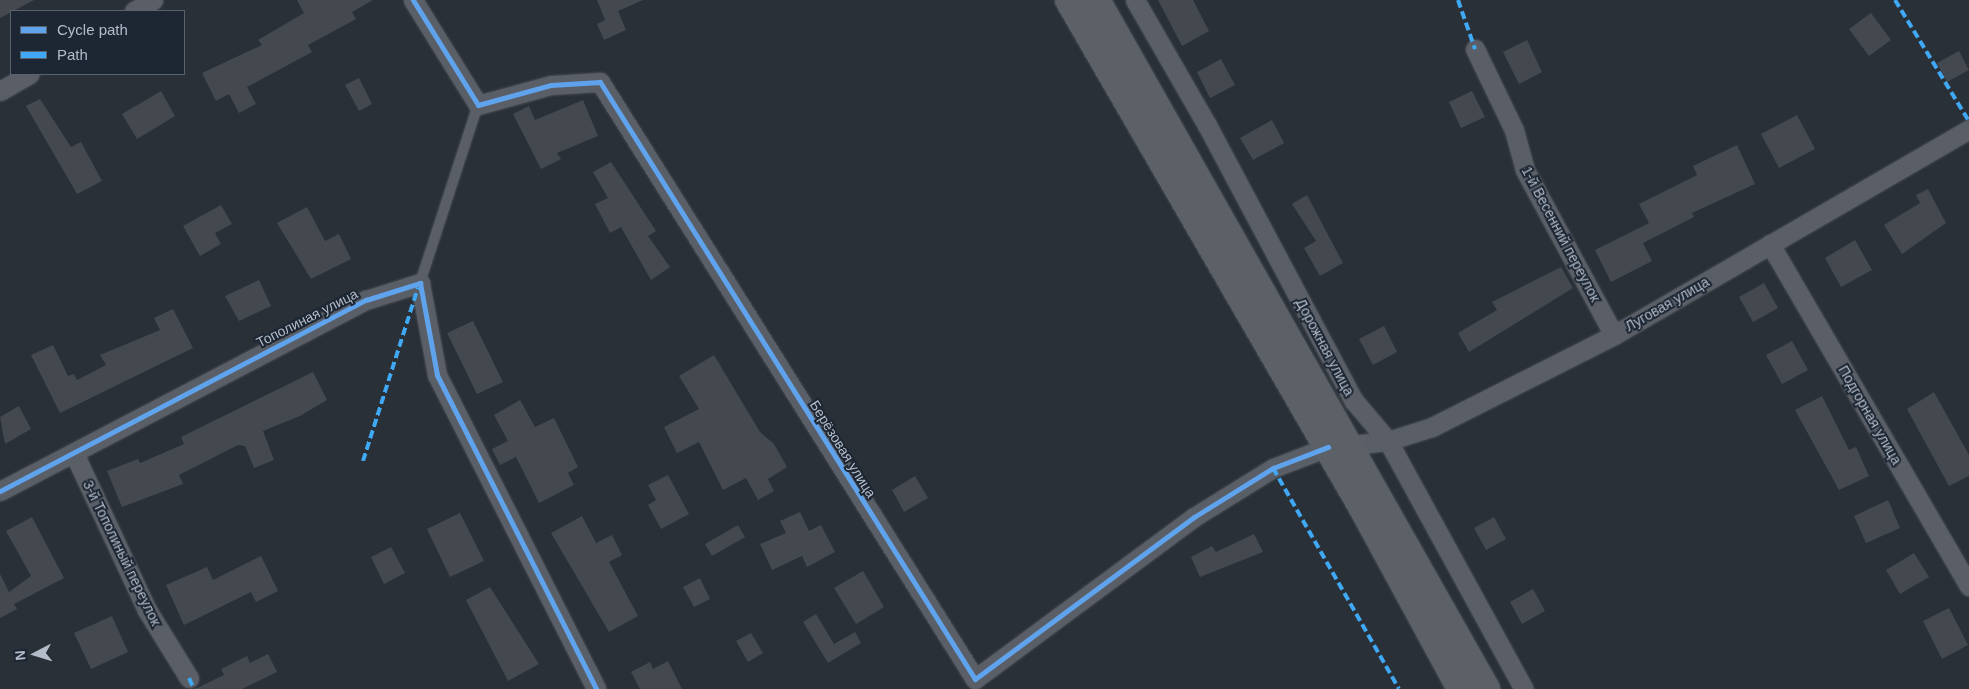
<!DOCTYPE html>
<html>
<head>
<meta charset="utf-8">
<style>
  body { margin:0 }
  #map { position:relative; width:1969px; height:689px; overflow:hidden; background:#2a3038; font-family:Helvetica,sans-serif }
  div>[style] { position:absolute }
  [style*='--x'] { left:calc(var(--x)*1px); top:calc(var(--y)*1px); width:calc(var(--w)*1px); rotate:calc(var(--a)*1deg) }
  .building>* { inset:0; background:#444950 }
  .roads { filter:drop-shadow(0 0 1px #484c53) drop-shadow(0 0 1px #484c53) }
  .lane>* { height:10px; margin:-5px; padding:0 5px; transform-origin:5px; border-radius:5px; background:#5a5e66 }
  .street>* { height:19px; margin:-9.5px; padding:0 9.5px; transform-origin:9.5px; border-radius:9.5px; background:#5a5e66 }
  .primary>* { height:28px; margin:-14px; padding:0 14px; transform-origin:14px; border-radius:14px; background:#5c6168 }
  .quiet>* { height:4px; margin-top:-2px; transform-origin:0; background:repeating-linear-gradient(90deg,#3fa9f5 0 8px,transparent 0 12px) }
  .cycleway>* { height:5px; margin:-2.5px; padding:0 2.5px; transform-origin:2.5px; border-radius:2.5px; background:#60a3ed }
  span { translate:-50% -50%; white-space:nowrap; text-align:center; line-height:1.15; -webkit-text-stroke:4px #1d2633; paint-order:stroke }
  .street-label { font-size:14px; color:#b4bcc9 }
  .legend { position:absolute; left:10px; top:10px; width:175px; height:65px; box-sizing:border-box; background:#1d2633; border:1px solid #59626f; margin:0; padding:6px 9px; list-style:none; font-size:15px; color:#b4bcc9 }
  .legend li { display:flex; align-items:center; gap:10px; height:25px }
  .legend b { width:25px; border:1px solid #59626f }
  .north { position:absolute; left:10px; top:629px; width:50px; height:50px; -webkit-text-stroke:4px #1d2633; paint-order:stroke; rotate:265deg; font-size:14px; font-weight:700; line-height:20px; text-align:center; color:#b4bcc9 }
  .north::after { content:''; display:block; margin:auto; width:18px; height:22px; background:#b4bcc9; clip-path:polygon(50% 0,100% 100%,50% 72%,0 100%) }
</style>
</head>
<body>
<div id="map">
  <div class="building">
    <i style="clip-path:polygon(0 0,34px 0,0 18px)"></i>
    <i style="clip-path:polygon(297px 0,373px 0,352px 12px,356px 19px,308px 45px,312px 52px,247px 87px,256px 104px,239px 113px,229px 94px,216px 101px,202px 73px,262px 45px,258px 40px,304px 13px)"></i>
    <i style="clip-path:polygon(597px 0,643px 0,618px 11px,626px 30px,604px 40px,597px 24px,605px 20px)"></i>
    <i style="clip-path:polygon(1158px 0,1193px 0,1209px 31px,1182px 46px)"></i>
    <i style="clip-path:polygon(1871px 13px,1891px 40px,1869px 56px,1849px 29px)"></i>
    <i style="clip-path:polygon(1527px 40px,1542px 72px,1519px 84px,1503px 52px)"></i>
    <i style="clip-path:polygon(1959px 51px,1969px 70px,1947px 82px,1937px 63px)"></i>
    <i style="clip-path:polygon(1221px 59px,1235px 85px,1210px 98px,1197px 72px)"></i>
    <i style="clip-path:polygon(359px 78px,372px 104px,359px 111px,345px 85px)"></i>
    <i style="clip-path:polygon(161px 91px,175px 116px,137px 139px,122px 114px)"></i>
    <i style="clip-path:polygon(1472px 91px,1485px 117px,1461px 128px,1449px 102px)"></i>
    <i style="clip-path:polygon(40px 99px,71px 147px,81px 142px,102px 181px,77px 194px,26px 106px)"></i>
    <i style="clip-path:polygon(583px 100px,598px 136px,557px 153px,561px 159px,541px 169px,513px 114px,529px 106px,535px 120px)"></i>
    <i style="clip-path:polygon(1797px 115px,1815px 149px,1779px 168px,1761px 134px)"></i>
    <i style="clip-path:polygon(1272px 120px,1284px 143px,1253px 160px,1240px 138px)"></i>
    <i style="clip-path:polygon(1737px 145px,1755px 184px,1692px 213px,1694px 217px,1643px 243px,1652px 261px,1611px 282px,1595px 250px,1649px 223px,1639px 204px,1697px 175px,1693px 166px)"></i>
    <i style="clip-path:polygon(611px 162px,656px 231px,648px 236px,670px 267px,651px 280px,621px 227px,610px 233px,595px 204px,608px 198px,593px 172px)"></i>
    <i style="clip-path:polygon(1928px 189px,1946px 223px,1902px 254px,1884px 225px,1920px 203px,1916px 195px)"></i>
    <i style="clip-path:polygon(1307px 195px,1343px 263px,1320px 276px,1304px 248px,1316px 241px,1292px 204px)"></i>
    <i style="clip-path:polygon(221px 205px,232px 224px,215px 233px,221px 244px,200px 256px,183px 226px)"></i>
    <i style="clip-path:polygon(307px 207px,325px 241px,339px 234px,351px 259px,311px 279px,277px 223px)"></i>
    <i style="clip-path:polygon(1855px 240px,1872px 270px,1841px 287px,1825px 258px)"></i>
    <i style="clip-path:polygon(1561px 267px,1573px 288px,1469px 352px,1458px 333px,1497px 310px,1492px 302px)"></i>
    <i style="clip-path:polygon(259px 280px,271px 306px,239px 321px,225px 296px)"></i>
    <i style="clip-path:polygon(1764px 283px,1778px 308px,1753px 322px,1739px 297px)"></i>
    <i style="clip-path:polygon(173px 309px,193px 348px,60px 413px,31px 355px,53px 345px,68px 376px,74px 374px,77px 380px,106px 365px,100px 355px,160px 330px,154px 318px)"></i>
    <i style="clip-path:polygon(473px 321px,503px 382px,477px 394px,447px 333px)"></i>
    <i style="clip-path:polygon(1384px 326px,1397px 352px,1373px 365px,1359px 339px)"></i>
    <i style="clip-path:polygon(1792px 341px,1808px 370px,1782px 384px,1766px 355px)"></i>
    <i style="clip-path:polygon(714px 355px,760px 432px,774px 444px,787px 467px,768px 479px,774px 491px,758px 500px,746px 478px,723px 490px,699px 442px,677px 453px,664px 427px,699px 409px,679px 376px)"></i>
    <i style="clip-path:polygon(313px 372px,327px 400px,300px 416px,263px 431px,274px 460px,254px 468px,245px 446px,238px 445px,179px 475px,183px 484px,122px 507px,107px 471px,138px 459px,140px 463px,184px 444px,181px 437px)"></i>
    <i style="clip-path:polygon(1934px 392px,1969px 455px,1969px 476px,1949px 486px,1907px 409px)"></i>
    <i style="clip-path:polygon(1822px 396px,1849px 450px,1856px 447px,1869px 476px,1839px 490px,1795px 410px)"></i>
    <i style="clip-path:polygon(520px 400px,535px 427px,554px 418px,578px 467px,568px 473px,574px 485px,539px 503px,516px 457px,500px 465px,492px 449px,508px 441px,494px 415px)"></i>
    <i style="clip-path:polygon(19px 406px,31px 429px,5px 444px,0 417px)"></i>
    <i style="clip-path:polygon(668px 475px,689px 514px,661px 529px,648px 505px,656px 500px,648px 485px)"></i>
    <i style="clip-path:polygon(915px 476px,928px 498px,904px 512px,892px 490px)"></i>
    <i style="clip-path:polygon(1888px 500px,1900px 528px,1866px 543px,1854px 516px)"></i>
    <i style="clip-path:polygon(800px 512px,809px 531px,821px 525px,835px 552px,807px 567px,802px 556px,772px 570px,760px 544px,786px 533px,780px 521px)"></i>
    <i style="clip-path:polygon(460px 513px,484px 561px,450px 577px,427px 529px)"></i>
    <i style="clip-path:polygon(582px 516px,596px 543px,612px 535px,622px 555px,609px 562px,638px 616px,609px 632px,551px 533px)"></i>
    <i style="clip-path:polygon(32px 517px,64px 578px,14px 604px,17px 609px,0 618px,0 574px,9px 592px,31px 576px,6px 531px)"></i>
    <i style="clip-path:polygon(1494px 517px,1506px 539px,1486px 550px,1474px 528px)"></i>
    <i style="clip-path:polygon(738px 525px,745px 537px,712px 556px,705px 544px)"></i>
    <i style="clip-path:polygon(1254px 534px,1263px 552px,1200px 577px,1191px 557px,1212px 546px,1216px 552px)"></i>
    <i style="clip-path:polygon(391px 547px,405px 573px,384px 584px,371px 557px)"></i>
    <i style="clip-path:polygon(1914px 553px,1929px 577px,1900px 594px,1886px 570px)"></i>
    <i style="clip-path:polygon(261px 556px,278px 591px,256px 602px,251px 592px,184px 625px,166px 585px,207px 567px,213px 580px)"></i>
    <i style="clip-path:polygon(863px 571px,884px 607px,856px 624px,834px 588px)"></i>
    <i style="clip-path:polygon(700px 578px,710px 599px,694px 607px,683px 587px)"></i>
    <i style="clip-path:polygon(490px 587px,539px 664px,508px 681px,466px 600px)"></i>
    <i style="clip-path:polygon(1533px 589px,1545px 611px,1522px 624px,1510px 602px)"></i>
    <i style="clip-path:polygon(1949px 608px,1968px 645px,1942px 659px,1923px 621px)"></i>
    <i style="clip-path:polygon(816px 614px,834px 644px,855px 632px,861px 643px,828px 663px,803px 622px)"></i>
    <i style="clip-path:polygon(112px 616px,128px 652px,91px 669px,74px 633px)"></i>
    <i style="clip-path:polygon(751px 633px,763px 653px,748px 662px,736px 641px)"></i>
    <i style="clip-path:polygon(268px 654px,277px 672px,242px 689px,195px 689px,224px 675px,221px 669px,247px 656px,250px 663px)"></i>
    <i style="clip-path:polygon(668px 661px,682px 689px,640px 689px,631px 672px,650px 662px,653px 669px)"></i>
  </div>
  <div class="roads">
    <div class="lane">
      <i style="--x:420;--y:283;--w:187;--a:-72"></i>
    </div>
    <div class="street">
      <i style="--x:413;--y:0;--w:123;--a:58.2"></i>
      <i style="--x:478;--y:105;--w:76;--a:-15.3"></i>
      <i style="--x:551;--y:85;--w:49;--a:-3.5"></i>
      <i style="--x:600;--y:82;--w:705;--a:57.87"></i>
      <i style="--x:975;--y:679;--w:272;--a:-36.5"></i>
      <i style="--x:1194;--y:517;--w:93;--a:-31.8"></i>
      <i style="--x:1273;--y:468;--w:59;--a:-20.9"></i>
      <i style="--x:1135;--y:0;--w:144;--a:60.1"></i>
      <i style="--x:1207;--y:125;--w:313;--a:62"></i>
      <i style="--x:1354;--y:401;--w:52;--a:49.6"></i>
      <i style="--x:1388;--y:441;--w:283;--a:61.3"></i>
      <i style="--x:134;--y:11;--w:22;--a:-30"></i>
      <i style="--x:1475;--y:49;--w:90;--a:64.3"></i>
      <i style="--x:1514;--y:130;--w:41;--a:74.6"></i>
      <i style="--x:1525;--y:170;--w:187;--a:61.7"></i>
      <i style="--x:0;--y:91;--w:34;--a:-30"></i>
      <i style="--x:1770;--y:244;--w:396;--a:59.8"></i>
      <i style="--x:1351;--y:445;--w:37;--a:-6"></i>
      <i style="--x:1388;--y:441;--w:46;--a:-17.7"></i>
      <i style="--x:1432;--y:427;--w:204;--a:-26.8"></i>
      <i style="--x:1614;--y:335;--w:410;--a:-30.1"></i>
      <i style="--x:74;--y:453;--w:173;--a:65.1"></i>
      <i style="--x:147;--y:610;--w:80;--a:58.3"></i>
      <i style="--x:0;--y:491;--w:413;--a:-27.6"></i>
      <i style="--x:366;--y:300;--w:57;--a:-17.5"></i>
      <i style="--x:420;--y:283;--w:94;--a:79.5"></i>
      <i style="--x:437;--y:375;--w:352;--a:63.1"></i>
    </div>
    <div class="primary">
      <i style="--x:1069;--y:0;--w:589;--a:59.95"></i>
      <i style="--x:1364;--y:510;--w:204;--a:61.5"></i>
      <i style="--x:1096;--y:0;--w:792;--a:60.49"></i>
    </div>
  </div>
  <div class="quiet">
    <i style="--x:1458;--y:0;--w:52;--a:70.9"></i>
    <i style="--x:1895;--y:0;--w:142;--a:58.6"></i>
    <i style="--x:363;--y:461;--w:182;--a:-72.4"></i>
    <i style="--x:1273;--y:468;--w:254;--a:60.3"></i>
    <i style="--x:189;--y:678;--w:12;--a:66"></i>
  </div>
  <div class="cycleway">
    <i style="--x:413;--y:0;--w:123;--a:58.2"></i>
    <i style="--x:478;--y:105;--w:76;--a:-15.3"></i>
    <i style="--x:551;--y:85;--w:49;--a:-3.5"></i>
    <i style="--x:600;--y:82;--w:705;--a:57.87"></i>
    <i style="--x:975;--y:679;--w:272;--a:-36.5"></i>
    <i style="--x:1194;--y:517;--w:93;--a:-31.8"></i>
    <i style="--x:1273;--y:468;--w:59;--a:-20.9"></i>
    <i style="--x:0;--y:491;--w:413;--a:-27.6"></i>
    <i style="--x:366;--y:300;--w:57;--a:-17.5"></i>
    <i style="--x:420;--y:283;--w:94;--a:79.5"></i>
    <i style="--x:437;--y:375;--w:352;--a:63.1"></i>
  </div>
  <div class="street-label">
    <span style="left:1561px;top:234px;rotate:62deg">1-й Весенний переулок</span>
    <span style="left:1667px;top:304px;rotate:-30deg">Луговая улица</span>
    <span style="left:307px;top:318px;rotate:-27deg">Тополиная улица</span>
    <span style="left:1325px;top:347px;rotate:62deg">Дорожная улица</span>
    <span style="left:1870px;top:415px;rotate:60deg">Подгорная улица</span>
    <span style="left:843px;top:449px;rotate:58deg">Берёзовая улица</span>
    <span style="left:122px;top:553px;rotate:64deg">3-й Тополиный переулок</span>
  </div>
  <ul class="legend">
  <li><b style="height:6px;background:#60a3ed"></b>Cycle path</li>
  <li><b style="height:6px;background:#3fa9f5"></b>Path</li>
  </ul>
  <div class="north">N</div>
</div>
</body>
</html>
